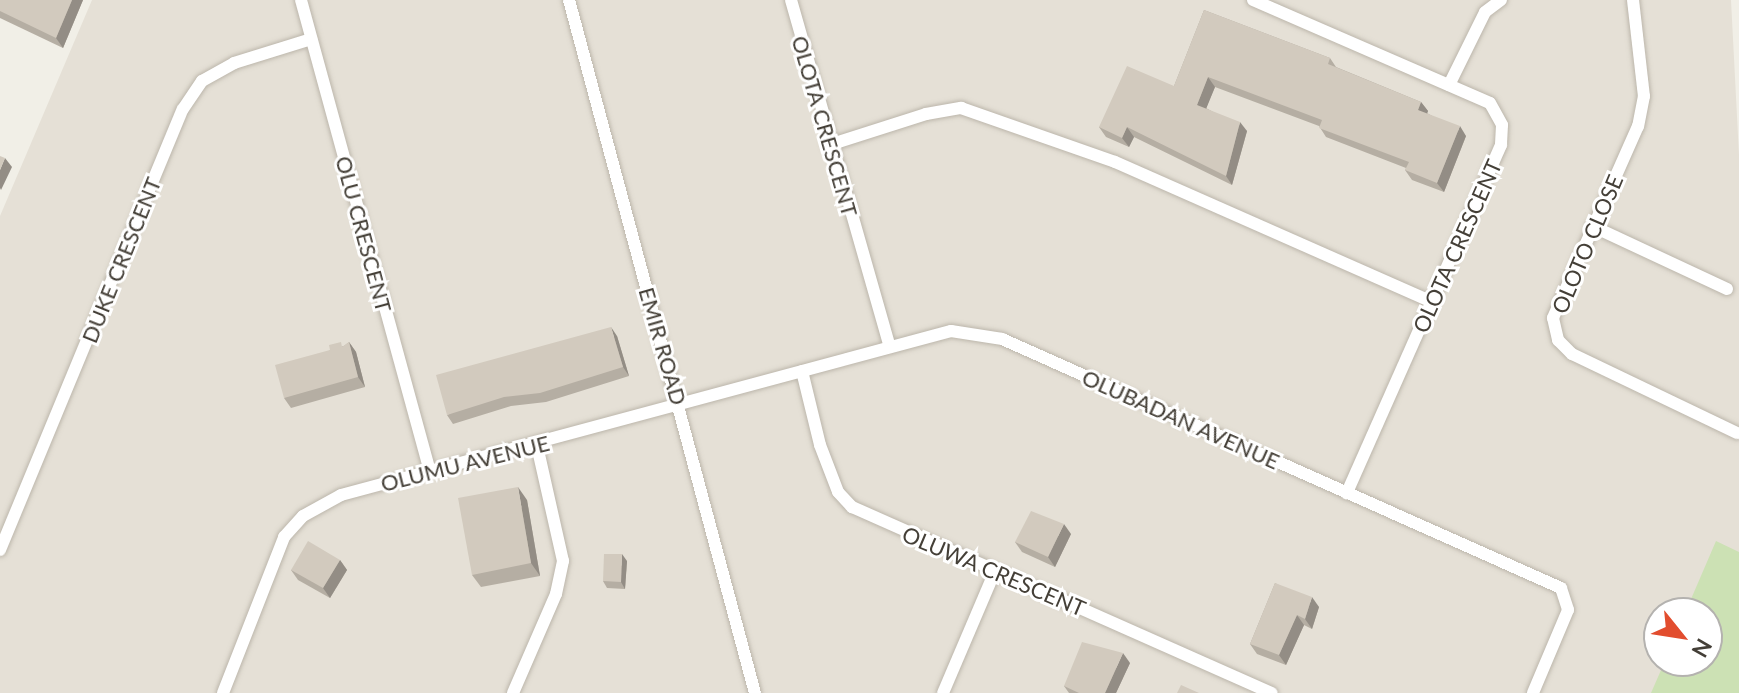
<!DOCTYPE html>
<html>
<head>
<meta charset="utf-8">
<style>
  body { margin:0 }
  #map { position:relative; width:1739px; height:693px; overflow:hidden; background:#f1efe7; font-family:Lato,sans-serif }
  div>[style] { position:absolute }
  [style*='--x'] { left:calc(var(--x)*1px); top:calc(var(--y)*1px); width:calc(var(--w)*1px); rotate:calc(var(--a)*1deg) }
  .residential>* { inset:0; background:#e5e0d6 }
  .green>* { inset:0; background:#cce1b4 }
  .roads { filter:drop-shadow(0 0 2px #bcb6ab) drop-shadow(0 0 2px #bcb6ab) }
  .minor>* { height:12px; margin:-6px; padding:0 6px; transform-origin:6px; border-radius:6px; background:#fff }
  .wall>* { inset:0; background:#b5aea3 }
  .shaded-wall>* { inset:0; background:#938d85 }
  .building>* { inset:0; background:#d2cabe }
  span { translate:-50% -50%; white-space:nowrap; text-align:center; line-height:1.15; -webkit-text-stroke:6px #fff; paint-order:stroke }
  .street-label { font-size:22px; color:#443f37 }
  .north { position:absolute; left:1643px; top:597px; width:80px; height:80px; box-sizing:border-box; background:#fff; border:2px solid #b4b2af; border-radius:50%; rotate:120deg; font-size:22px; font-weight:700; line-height:32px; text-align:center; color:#443f37 }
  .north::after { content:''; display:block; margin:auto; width:28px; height:36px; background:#e24d2e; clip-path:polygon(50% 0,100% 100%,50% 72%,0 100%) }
</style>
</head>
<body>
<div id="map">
  <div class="residential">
    <i style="clip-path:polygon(evenodd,92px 0,1731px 0,1739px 155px,1739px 693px,0 693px,0 216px,92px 0,1659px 613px,1707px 613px,1707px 661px,1659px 661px,1659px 613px)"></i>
  </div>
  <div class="green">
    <i style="clip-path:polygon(1716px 541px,1739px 552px,1739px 693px,1651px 693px,1665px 661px,1707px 661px,1707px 613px,1685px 613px)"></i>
  </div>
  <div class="roads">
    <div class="minor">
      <i style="--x:301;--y:0;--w:484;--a:74.7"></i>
      <i style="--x:569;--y:0;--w:718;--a:74.98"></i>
      <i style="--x:791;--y:0;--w:357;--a:74.1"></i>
      <i style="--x:1253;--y:0;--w:258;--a:23.5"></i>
      <i style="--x:1490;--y:103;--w:25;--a:61"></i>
      <i style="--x:1502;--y:125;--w:20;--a:93"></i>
      <i style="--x:1501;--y:145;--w:381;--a:113.9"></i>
      <i style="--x:1633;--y:0;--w:97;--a:83.5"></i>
      <i style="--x:1644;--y:96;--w:31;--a:101"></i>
      <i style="--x:1638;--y:126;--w:210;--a:113.9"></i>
      <i style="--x:1553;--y:318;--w:23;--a:77"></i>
      <i style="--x:1558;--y:340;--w:20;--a:45"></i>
      <i style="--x:1572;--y:354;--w:183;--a:25.6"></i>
      <i style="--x:1449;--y:85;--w:81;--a:-63.7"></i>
      <i style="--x:1485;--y:12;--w:20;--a:-37"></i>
      <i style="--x:829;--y:145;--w:102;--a:-17.7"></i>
      <i style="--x:926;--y:114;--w:36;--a:-10"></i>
      <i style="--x:961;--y:108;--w:163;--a:19.3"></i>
      <i style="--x:1115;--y:162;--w:347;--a:23.8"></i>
      <i style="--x:1592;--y:226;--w:149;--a:25"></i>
      <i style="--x:802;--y:371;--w:76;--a:76.3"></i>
      <i style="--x:820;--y:445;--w:50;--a:69"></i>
      <i style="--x:838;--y:492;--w:21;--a:47"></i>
      <i style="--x:852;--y:507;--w:459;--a:23.9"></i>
      <i style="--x:0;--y:550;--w:477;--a:-67.5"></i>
      <i style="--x:183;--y:109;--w:34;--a:-56"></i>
      <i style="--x:202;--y:81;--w:37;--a:-29"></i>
      <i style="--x:234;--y:63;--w:81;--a:-17.3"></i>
      <i style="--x:223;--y:693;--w:168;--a:-68.6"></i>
      <i style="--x:284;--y:537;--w:28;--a:-48"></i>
      <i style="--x:303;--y:516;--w:43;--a:-28.9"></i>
      <i style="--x:341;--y:495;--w:632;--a:-15.05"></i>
      <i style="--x:951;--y:331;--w:52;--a:8.9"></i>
      <i style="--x:1002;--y:339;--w:612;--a:24.01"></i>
      <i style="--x:1561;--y:588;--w:23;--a:72"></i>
      <i style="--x:1568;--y:610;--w:90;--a:112.9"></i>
      <i style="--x:513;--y:693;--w:108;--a:-66.5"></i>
      <i style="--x:556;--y:594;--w:34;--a:-78"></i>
      <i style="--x:563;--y:561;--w:118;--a:-102.7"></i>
      <i style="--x:943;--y:693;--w:133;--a:-66.9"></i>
    </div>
  </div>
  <div class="wall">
    <i style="clip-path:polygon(0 0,83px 0,63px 48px,0 18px)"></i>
    <i style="clip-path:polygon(1204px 10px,1330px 58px,1336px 67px,1421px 102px,1428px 111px,1427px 113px,1466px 136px,1444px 192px,1412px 180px,1405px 170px,1406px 168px,1326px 137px,1319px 126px,1215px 87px,1206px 108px,1247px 131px,1232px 185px,1134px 137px,1129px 147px,1106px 137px,1099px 127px,1174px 86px)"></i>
    <i style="clip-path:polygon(617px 336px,629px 376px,546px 402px,511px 406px,453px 424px,447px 415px)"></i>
    <i style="clip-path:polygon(349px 342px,356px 352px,365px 387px,291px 408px,284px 398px,330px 350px,344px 346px)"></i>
    <i style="clip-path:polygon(527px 500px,540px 576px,481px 587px,472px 575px)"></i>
    <i style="clip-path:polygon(1071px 534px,1055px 567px,1022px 552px,1015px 542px)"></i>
    <i style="clip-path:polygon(340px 560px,347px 570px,330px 598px,298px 580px,291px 570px)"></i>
    <i style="clip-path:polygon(627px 561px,625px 589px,607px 588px,603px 581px)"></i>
    <i style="clip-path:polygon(1275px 583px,1319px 607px,1312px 629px,1304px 625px,1286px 665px,1257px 654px,1250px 644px)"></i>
    <i style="clip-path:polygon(1130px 663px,1116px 693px,1069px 693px,1064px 686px)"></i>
  </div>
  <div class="shaded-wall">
    <i style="clip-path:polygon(72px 0,83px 0,63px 48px,56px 38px)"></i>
    <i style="clip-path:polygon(1208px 77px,1215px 87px,1204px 114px,1197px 105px)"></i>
    <i style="clip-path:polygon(1421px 102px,1428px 111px,1425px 119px,1418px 110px)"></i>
    <i style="clip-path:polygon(1240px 122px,1247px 131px,1232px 185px,1226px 176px)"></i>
    <i style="clip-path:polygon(1460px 126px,1466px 136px,1444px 192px,1437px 183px)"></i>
    <i style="clip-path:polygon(1127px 127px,1134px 137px,1129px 147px,1122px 138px)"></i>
    <i style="clip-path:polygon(5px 158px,12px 167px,1px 190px,0 188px,0 170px)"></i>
    <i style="clip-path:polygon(611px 327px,617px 336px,629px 376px,623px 367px)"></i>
    <i style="clip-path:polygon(349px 342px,356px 352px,365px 387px,358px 377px)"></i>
    <i style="clip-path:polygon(518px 487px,527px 500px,540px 576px,531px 563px)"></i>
    <i style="clip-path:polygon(1064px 524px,1071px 534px,1055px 567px,1048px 557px)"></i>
    <i style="clip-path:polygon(622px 554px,627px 561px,625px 589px,621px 582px)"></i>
    <i style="clip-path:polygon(340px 560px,347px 570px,330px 598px,323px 588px)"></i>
    <i style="clip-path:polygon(1312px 597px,1319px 607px,1312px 629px,1305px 619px)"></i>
    <i style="clip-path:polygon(1297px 615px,1304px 625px,1286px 665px,1279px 655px)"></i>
    <i style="clip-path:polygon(1123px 653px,1130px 663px,1116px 693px,1105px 693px)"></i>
  </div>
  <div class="building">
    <i style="clip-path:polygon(0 0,72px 0,56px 38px,0 11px)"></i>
    <i style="clip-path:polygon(1204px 10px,1330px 58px,1328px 64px,1421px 102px,1418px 110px,1460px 126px,1437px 183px,1405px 170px,1409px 162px,1319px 128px,1322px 120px,1208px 77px,1197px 105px,1240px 122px,1226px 176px,1127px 127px,1122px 138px,1099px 127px,1127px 66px,1174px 86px)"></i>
    <i style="clip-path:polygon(0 156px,5px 158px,0 170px)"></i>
    <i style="clip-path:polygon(611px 327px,623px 367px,540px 393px,504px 397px,447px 415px,436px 375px)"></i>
    <i style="clip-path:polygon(341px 342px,342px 347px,349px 342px,358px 377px,284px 398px,275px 365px,330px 350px,329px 345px)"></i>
    <i style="clip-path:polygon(518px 487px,531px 563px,472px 575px,458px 498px)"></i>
    <i style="clip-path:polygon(1031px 511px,1064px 524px,1048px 557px,1015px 542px)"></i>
    <i style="clip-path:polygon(308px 541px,340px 560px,323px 588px,291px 570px)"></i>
    <i style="clip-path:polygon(604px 554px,622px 554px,621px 582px,603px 581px)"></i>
    <i style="clip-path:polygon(1275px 583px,1312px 597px,1305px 619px,1297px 615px,1279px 655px,1250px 644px)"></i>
    <i style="clip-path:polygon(1082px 642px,1123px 653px,1105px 693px,1079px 693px,1064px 686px)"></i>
    <i style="clip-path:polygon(1181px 685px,1199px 693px,1177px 693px)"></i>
  </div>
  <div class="street-label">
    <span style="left:825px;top:126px;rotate:74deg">OLOTA CRESCENT</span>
    <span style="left:364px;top:234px;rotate:75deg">OLU CRESCENT</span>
    <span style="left:1587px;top:244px;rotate:-67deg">OLOTO CLOSE</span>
    <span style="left:1457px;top:246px;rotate:-66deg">OLOTA CRESCENT</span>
    <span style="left:121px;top:260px;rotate:-68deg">DUKE CRESCENT</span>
    <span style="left:663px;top:346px;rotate:74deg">EMIR ROAD</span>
    <span style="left:1181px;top:419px;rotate:24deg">OLUBADAN AVENUE</span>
    <span style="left:465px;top:463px;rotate:-14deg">OLUMU AVENUE</span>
    <span style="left:994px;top:571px;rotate:23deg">OLUWA CRESCENT</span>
  </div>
  <div class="north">N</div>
</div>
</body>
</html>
